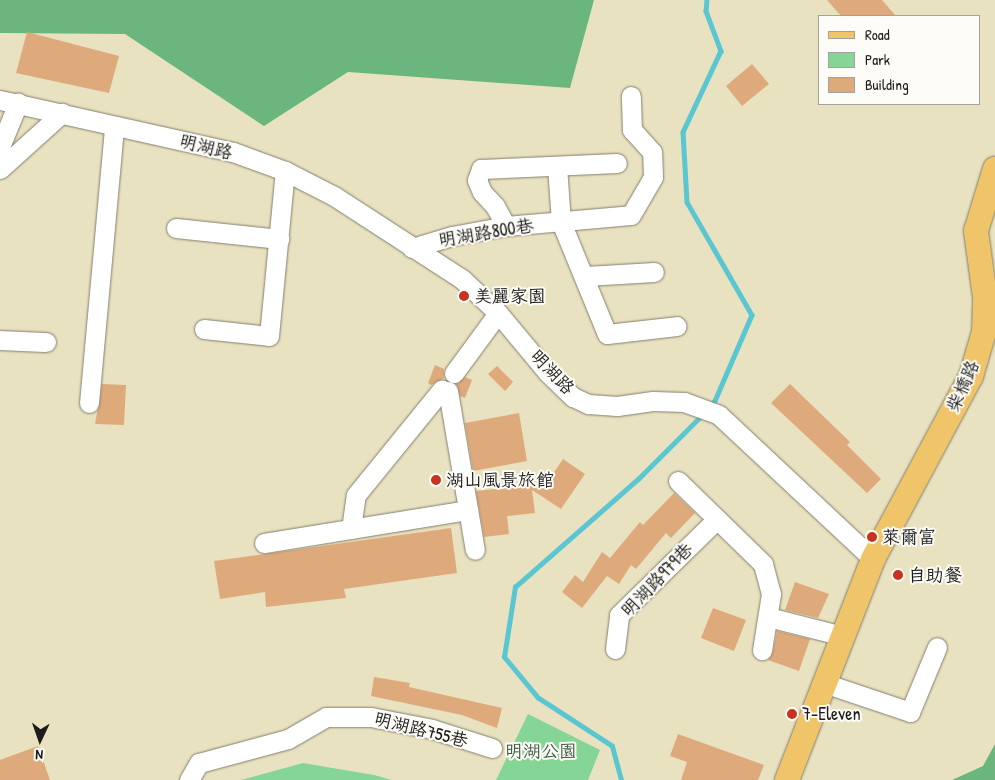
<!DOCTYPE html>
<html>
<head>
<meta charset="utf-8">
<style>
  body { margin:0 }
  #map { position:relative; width:995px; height:780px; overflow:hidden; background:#e9e2c0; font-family:"Patrick Hand","LXGW WenKai TC",sans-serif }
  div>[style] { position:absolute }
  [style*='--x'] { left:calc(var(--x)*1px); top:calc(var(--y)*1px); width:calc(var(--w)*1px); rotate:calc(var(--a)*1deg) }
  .green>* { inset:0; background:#84d596 }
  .forest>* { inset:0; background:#6bb67f }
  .stream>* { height:4.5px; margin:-2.25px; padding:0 2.25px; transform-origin:2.25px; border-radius:2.25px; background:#59c6d1 }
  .building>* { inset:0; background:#deaa7c }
  .roads { filter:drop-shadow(0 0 1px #827f6e) drop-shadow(0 0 1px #827f6e) }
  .minor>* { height:19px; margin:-9.5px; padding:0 9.5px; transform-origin:9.5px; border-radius:9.5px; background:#fff }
  .major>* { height:24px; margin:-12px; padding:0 12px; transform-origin:12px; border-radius:12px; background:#f0c469 }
  .dots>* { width:14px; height:14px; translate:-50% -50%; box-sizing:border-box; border:2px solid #fdfcf7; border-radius:50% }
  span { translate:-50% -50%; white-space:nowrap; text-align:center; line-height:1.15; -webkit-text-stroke:4px #fdfcf7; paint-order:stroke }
  .street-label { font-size:18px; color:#1c1c1c }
  .poi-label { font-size:18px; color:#1c1c1c }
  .left { translate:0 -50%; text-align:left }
  .park-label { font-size:18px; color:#405d47 }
  .legend { position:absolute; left:818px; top:15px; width:162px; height:90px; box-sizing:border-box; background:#fdfcf7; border:1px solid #a3a29f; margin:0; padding:6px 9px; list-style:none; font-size:15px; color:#1c1c1c }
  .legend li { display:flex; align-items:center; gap:10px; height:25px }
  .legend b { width:25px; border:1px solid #a3a29f }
  .north { position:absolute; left:15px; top:715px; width:50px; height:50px; -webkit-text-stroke:4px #fdfcf7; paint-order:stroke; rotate:183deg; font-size:14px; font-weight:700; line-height:20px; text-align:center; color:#1c1c1c }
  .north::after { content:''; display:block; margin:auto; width:18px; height:22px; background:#1c1c1c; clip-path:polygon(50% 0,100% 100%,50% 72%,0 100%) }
</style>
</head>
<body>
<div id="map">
  <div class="green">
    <i style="clip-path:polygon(528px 714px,600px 750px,588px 780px,496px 780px)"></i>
    <i style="clip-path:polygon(303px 763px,374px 775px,392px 780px,241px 780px)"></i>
  </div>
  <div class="forest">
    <i style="clip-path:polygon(0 0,594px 0,570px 88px,348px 72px,264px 126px,125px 34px,0 33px)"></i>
    <i style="clip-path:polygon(995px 744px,995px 780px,952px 780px,983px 766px)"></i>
  </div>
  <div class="stream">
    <i style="--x:707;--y:0;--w:11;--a:95"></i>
    <i style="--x:706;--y:11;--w:43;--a:69.4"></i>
    <i style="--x:721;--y:51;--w:89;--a:115.1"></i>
    <i style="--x:683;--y:132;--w:70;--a:86.7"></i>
    <i style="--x:687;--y:202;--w:130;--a:60.1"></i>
    <i style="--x:752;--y:315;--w:94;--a:113.3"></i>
    <i style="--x:715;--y:401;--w:8;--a:135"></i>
    <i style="--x:621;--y:780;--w:35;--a:-105"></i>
    <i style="--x:612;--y:746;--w:88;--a:-147"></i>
    <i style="--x:538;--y:698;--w:53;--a:-129.7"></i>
    <i style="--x:504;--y:657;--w:71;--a:-81.1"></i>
    <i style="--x:515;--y:587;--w:164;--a:-41.3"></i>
    <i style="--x:638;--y:479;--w:91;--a:-45"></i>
  </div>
  <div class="building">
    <i style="clip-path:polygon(827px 0,882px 0,896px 16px,841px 16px)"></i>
    <i style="clip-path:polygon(27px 32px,119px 56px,109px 93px,16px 73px)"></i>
    <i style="clip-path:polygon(752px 64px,769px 84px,742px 106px,726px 86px)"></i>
    <i style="clip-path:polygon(435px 365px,444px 369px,444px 378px,431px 385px,428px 383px)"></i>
    <i style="clip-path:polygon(497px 366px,513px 382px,505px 391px,488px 374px)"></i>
    <i style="clip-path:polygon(465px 377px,472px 380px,465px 398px,460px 396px,456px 384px)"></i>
    <i style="clip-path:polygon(102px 384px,126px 385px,124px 425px,95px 424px)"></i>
    <i style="clip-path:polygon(790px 384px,850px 442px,847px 445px,881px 479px,867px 493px,771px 403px)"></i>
    <i style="clip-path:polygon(519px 413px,527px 461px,473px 471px,465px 423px)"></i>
    <i style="clip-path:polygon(563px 459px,585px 474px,561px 509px,532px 490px,535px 513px,507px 516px,509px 534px,484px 537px,476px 491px,546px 484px)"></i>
    <i style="clip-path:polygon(674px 493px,695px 513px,671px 538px,666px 533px,636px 569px,631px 565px,619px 584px,607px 576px,582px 608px,562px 592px,575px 575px,583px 582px,602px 552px,610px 558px,640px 522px,643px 525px)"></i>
    <i style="clip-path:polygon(451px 528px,457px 573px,344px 589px,346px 598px,266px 607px,265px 592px,220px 599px,214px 561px)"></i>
    <i style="clip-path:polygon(795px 582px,829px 594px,818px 618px,785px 610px)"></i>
    <i style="clip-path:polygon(713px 608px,746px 620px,734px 651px,701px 638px)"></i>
    <i style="clip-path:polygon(777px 631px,810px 639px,799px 671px,768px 660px,773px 652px)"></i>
    <i style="clip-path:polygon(374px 677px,410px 683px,409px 687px,502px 708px,497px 728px,462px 715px,371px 696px)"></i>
    <i style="clip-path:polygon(678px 734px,764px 765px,758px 780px,681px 780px,687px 762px,670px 756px)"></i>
    <i style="clip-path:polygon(38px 746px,50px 780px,0 780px,0 760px)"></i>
  </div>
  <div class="roads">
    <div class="minor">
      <i style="--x:0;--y:100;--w:239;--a:12.6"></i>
      <i style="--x:233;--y:152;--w:55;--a:20.1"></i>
      <i style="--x:285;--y:171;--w:55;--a:27"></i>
      <i style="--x:334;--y:196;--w:153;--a:33"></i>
      <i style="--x:462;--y:279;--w:50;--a:43.4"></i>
      <i style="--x:498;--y:313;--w:78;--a:50.2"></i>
      <i style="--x:548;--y:373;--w:35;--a:44"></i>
      <i style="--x:573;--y:397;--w:17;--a:25"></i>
      <i style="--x:588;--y:404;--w:29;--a:4"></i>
      <i style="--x:617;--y:406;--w:36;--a:-8"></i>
      <i style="--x:653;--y:401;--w:31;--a:2"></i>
      <i style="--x:684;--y:402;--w:37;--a:20"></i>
      <i style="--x:719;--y:415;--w:211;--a:43.1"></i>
      <i style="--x:0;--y:147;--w:48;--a:-67.8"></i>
      <i style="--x:557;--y:166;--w:56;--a:85.9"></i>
      <i style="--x:561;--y:222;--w:121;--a:67.7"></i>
      <i style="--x:607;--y:334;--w:70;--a:-6.5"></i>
      <i style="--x:0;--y:169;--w:84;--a:-42.1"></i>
      <i style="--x:506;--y:226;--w:23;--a:-119"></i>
      <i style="--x:495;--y:206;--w:19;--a:-133"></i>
      <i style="--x:482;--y:192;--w:13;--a:-113"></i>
      <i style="--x:477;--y:180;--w:12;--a:-70"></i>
      <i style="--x:481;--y:169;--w:136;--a:-2.5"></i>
      <i style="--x:176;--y:228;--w:104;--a:6.1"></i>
      <i style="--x:412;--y:248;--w:42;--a:-16.7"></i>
      <i style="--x:452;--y:236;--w:55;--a:-10.5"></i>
      <i style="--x:506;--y:226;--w:125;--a:-5"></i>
      <i style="--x:631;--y:215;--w:44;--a:-59.9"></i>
      <i style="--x:653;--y:177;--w:25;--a:-92"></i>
      <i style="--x:652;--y:152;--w:30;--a:-132"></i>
      <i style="--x:632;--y:130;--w:34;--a:-92"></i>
      <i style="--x:586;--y:276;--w:68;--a:-3.4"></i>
      <i style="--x:204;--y:329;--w:65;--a:6.1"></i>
      <i style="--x:269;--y:336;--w:166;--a:-84.5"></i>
      <i style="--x:0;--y:340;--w:46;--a:2.5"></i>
      <i style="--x:454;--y:373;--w:74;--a:-53.7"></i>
      <i style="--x:448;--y:391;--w:161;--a:80.4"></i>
      <i style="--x:89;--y:403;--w:278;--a:-84.8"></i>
      <i style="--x:678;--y:481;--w:119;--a:44.3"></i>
      <i style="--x:763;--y:564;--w:31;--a:75"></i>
      <i style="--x:771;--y:594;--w:57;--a:99.1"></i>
      <i style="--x:351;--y:529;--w:34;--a:-82"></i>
      <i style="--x:356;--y:495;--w:136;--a:-50.9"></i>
      <i style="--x:264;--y:543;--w:207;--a:-9.2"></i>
      <i style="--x:768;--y:617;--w:77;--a:14.2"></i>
      <i style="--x:615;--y:649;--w:34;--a:-83"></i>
      <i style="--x:619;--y:615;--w:137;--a:-44.4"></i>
      <i style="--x:824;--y:683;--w:91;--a:18.6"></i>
      <i style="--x:910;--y:712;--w:70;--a:-67.4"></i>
      <i style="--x:189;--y:780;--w:20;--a:-60"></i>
      <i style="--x:199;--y:763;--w:92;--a:-15.1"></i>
      <i style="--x:288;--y:739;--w:44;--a:-30.1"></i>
      <i style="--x:326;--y:717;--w:45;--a:0"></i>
      <i style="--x:371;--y:717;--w:62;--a:11.1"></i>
      <i style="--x:432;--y:729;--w:63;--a:17.6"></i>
    </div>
    <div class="major">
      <i style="--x:787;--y:780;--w:237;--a:-68.7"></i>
      <i style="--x:873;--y:559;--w:208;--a:-61.8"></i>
      <i style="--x:971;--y:376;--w:46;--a:-73.5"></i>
      <i style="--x:984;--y:332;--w:35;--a:-88"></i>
      <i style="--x:985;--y:297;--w:67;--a:-97.8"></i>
      <i style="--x:976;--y:231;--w:65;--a:-73"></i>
    </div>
  </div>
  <div class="dots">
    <i style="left:464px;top:296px;background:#c8321e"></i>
    <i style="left:436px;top:480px;background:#c8321e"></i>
    <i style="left:872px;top:537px;background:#c8321e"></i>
    <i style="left:898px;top:575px;background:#c8321e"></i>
    <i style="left:792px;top:714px;background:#c8321e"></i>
  </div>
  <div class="street-label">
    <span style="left:206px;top:147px;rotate:14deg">明湖路</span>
    <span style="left:486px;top:233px;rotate:-9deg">明湖路800巷</span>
    <span style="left:552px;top:372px;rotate:46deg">明湖路</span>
    <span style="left:963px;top:386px;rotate:-66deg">柴橋路</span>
    <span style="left:657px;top:580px;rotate:-46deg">明湖路979巷</span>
    <span style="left:421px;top:730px;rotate:14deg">明湖路755巷</span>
  </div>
  <div class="poi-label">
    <span class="left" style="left:474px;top:296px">美麗家園</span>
    <span class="left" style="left:446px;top:480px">湖山風景旅館</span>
    <span class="left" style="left:882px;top:537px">萊爾富</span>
    <span class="left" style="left:908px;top:575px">自助餐</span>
    <span class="left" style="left:802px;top:714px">7-Eleven</span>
  </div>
  <div class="park-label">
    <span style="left:541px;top:751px">明湖公園</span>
  </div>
  <ul class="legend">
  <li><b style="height:6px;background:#f0c469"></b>Road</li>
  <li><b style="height:14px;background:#84d596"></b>Park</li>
  <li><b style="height:14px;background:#deaa7c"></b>Building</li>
  </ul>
  <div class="north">N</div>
</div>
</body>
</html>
